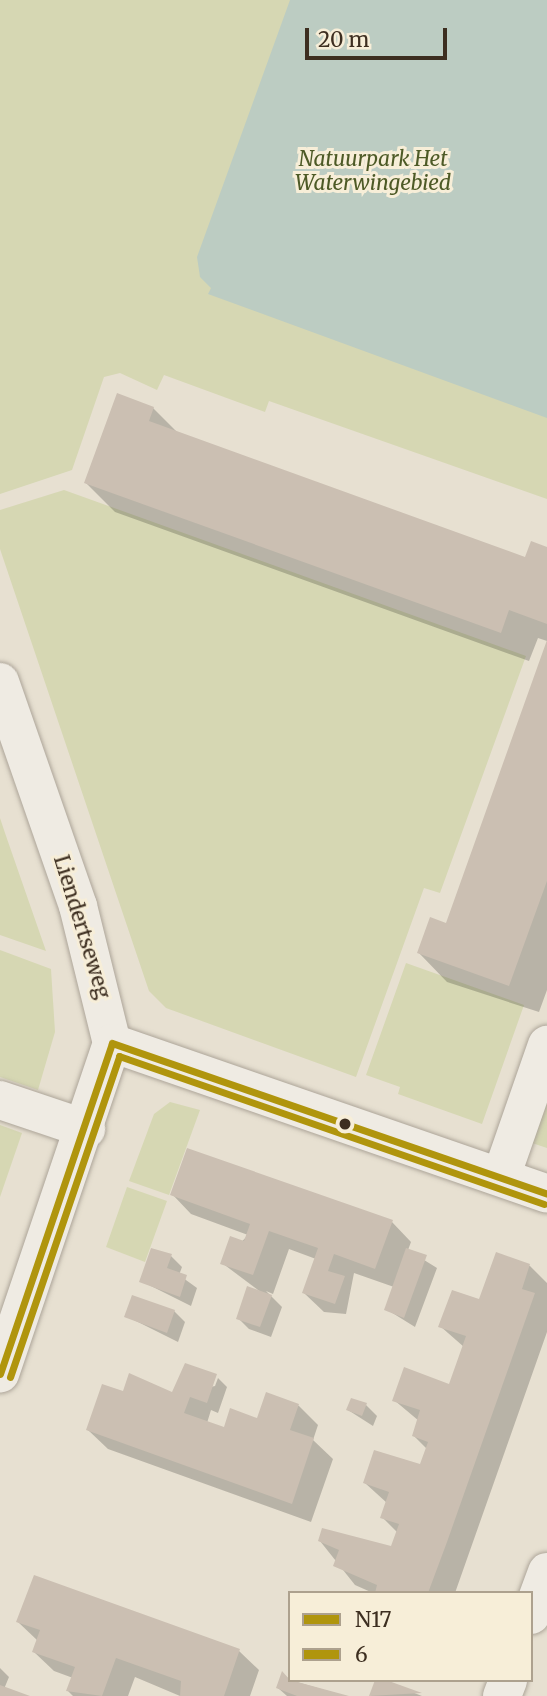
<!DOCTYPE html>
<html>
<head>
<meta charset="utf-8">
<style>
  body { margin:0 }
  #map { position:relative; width:547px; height:1696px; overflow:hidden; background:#e7e0d1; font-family:Merriweather,serif }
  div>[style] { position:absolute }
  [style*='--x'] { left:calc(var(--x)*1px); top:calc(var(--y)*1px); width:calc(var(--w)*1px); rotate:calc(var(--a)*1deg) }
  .green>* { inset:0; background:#d6d7b3 }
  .water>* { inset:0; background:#bcccc2 }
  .shadow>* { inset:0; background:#0003 }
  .building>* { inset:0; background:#cbbfb2 }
  .roads { filter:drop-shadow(0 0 2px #ada599) drop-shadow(0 0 2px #ada599) }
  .minor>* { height:38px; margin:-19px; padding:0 19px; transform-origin:19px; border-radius:19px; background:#efebe3 }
  .bus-1>* { height:7px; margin:-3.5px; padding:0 3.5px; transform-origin:3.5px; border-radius:3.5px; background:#b0950d }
  .bus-2>* { height:7px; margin:-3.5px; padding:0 3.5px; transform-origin:3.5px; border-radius:3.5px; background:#b0950d }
  .dots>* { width:19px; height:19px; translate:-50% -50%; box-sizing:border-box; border:4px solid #f7eed8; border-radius:50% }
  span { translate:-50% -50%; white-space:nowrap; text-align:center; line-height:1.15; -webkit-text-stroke:6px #f7eed8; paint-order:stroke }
  .park-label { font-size:21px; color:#4d5a26; font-style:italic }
  .street-label { font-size:21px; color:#3d2e20 }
  .legend { position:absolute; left:288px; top:1591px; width:245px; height:91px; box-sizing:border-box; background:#f7eed8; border:2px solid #ada18e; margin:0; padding:9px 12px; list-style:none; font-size:21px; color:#3d2e20 }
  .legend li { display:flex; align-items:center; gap:14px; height:35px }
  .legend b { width:35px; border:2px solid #ada18e }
  .scale { position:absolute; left:305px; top:28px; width:142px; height:32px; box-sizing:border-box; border:4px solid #3d2e20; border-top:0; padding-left:9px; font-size:21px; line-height:24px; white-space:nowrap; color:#3d2e20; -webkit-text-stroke:5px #f7eed8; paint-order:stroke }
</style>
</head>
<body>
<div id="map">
  <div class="green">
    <i style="clip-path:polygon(0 0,547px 0,547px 499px,269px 401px,265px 412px,164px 375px,157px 390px,120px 373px,104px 377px,72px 470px,0 494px)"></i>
    <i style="clip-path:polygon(64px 490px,526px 656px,440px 893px,424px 888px,356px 1077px,166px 1008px,149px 991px,0 549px,0 510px)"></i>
    <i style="clip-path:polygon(0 818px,5px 833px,46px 951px,0 935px)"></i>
    <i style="clip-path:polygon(0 950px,51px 969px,55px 1032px,38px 1090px,0 1077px)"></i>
    <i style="clip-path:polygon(406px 963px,524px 1005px,482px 1124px,398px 1094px,400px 1087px,366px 1075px)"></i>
    <i style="clip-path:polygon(547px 1100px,547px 1148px,532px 1143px)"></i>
    <i style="clip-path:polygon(170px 1102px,200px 1110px,169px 1195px,129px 1181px,154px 1114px)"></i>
    <i style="clip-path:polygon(0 1125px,22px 1133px,0 1197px)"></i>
    <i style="clip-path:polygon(127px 1187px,167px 1201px,145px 1262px,106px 1247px)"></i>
  </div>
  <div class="water">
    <i style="clip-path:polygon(290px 0,547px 0,547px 418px,208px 294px,211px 288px,200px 277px,197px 257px)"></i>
  </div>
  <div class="shadow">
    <i style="clip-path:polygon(153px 408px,179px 434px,526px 560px,547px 548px,547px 641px,538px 638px,529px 661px,115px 512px,86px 483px)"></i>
    <i style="clip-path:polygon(547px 644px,547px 990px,539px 1012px,447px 982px,419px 953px,447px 925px)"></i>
    <i style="clip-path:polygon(172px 1194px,392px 1222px,411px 1242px,408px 1250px,437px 1268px,415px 1327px,386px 1309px,394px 1287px,354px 1273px,346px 1314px,324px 1312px,304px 1293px,316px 1259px,289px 1249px,273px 1294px,266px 1291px,282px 1307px,271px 1337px,249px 1329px,238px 1318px,262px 1293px,222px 1263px,248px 1235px,191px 1214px)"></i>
    <i style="clip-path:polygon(498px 1254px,530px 1266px,547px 1283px,547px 1332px,455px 1593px,373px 1593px,355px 1585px,320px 1541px,393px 1548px,398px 1533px,382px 1517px,387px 1503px,365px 1483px,421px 1466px,427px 1449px,414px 1436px,419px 1421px,394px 1400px,450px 1386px,464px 1347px,440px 1326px,480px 1302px)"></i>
    <i style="clip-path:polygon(171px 1256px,182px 1267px,179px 1275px,197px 1288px,191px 1306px,141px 1281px)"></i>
    <i style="clip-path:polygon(174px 1311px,185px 1322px,178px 1342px,126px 1316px)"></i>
    <i style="clip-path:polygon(218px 1378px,227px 1387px,218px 1413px,211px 1410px,207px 1423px,225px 1429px,258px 1420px,267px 1394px,299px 1406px,318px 1425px,313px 1440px,333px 1459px,311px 1522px,108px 1449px,88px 1430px,124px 1394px,173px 1395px,215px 1386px)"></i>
    <i style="clip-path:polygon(366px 1405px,377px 1416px,373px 1426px,348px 1410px)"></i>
    <i style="clip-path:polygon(35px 1577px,239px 1651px,259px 1670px,250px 1696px,180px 1696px,135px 1677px,128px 1696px,73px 1696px,68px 1691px,73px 1678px,54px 1671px,34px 1652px,38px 1641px,18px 1622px)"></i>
    <i style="clip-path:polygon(0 1668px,9px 1677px,4px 1689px,26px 1696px,0 1696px)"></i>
    <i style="clip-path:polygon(283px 1674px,290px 1680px,345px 1696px,287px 1696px,278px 1688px)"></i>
    <i style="clip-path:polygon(376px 1680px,381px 1680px,422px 1696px,371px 1696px)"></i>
  </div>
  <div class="building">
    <i style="clip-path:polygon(117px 393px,154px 407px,149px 421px,525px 557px,531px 541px,547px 547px,547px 624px,509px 610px,501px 633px,84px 483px)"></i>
    <i style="clip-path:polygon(547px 640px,547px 881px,509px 986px,417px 953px,430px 917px,446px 923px)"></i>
    <i style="clip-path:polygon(187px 1148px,393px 1220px,375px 1269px,334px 1254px,328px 1271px,345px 1276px,335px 1304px,302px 1293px,318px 1248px,269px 1231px,253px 1275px,220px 1264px,230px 1236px,244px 1241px,250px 1224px,170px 1195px)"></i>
    <i style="clip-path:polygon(151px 1248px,172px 1254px,167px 1268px,187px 1275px,180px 1297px,139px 1282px)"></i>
    <i style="clip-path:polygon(406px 1248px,427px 1255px,404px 1318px,384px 1310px)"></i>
    <i style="clip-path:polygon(496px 1252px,530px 1264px,522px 1289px,535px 1293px,447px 1542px,428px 1593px,375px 1593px,377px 1585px,333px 1566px,339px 1550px,318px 1541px,322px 1528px,391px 1546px,399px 1524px,380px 1518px,389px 1492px,363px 1483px,374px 1450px,420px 1464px,428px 1442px,412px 1436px,420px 1410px,392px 1401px,404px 1367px,449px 1384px,466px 1336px,438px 1327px,452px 1290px,479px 1299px)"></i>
    <i style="clip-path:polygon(247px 1286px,272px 1295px,260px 1327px,236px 1319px)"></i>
    <i style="clip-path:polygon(132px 1295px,175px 1310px,167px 1333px,124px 1317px)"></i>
    <i style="clip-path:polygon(185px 1363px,217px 1374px,207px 1403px,190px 1397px,184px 1413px,224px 1427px,230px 1408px,257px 1418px,266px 1392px,299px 1404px,290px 1430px,314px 1438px,292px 1504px,86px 1430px,102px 1384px,123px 1391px,129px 1373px,172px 1392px)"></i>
    <i style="clip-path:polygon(351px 1398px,367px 1403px,362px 1416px,346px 1410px)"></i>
    <i style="clip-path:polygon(34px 1575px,240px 1649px,224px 1696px,180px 1696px,181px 1681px,116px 1658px,102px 1696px,66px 1691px,75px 1667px,32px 1652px,40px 1630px,16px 1622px)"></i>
    <i style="clip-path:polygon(282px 1671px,290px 1680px,349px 1696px,297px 1696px,276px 1688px)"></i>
    <i style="clip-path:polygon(375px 1680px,386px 1680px,422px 1693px,369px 1696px)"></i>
    <i style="clip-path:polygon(0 1685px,30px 1696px,0 1696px)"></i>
  </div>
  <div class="roads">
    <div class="minor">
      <i style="--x:0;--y:682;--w:237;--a:70.8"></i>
      <i style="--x:78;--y:906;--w:141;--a:76.1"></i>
      <i style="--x:112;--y:1043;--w:349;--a:108.7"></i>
      <i style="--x:112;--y:1043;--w:460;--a:19.1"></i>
      <i style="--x:0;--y:1100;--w:91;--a:18.6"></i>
      <i style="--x:501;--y:1177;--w:140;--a:-70.8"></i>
      <i style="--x:531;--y:1615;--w:46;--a:-69.6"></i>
      <i style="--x:502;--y:1696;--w:17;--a:-69"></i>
    </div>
  </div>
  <div class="bus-1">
    <i style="--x:112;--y:1043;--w:460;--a:19.1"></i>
    <i style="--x:0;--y:1374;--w:349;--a:-71.3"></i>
  </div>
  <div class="bus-2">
    <i style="--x:10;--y:1377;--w:339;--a:-71.2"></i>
    <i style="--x:119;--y:1056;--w:450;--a:19.2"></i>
  </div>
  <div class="dots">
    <i style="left:345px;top:1124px;background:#3d2e20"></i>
  </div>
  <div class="park-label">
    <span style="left:373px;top:171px">Natuurpark Het<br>Waterwingebied</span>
  </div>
  <div class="street-label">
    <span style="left:82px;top:927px;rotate:73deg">Liendertseweg</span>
  </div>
  <ul class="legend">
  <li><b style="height:9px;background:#b0950d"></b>N17</li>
  <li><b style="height:9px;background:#b0950d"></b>6</li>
  </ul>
  <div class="scale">20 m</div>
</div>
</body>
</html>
